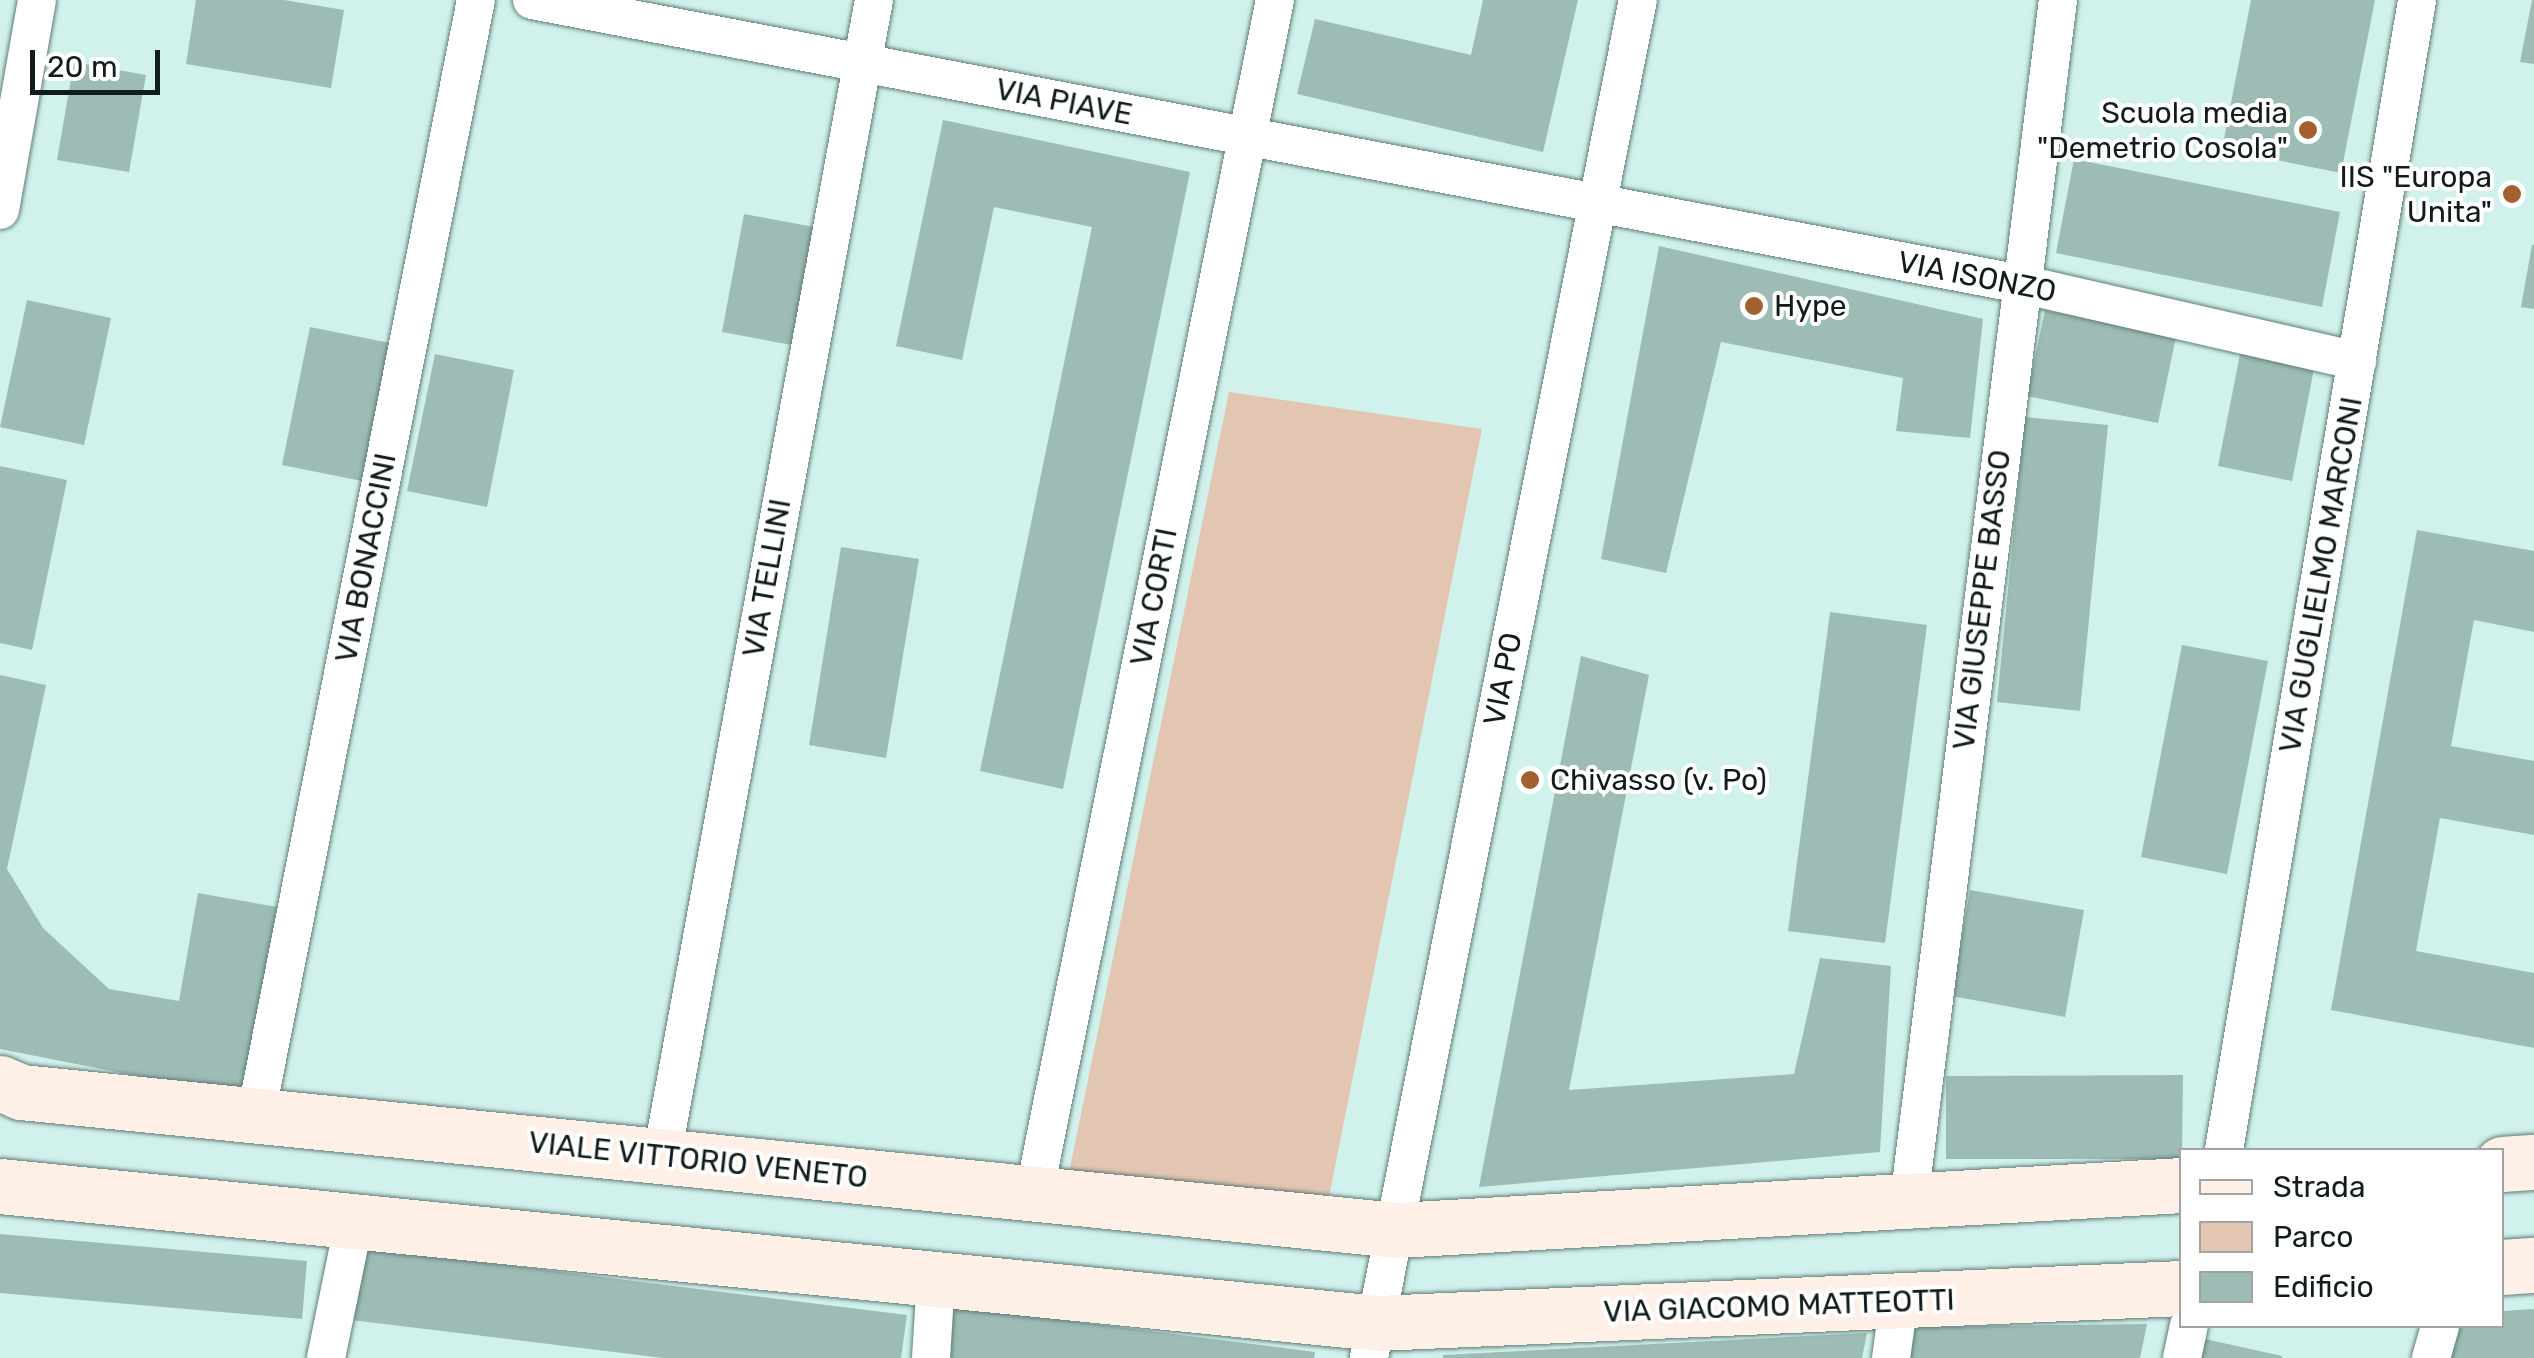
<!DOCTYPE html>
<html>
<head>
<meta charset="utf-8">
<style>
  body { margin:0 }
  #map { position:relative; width:2534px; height:1358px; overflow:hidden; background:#d1f2ec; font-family:Rubik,sans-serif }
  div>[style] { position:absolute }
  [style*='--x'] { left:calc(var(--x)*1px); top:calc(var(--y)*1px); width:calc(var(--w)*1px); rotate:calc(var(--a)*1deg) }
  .green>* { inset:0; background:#e3c6b2 }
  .building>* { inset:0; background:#9dbcb6 }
  .roads { filter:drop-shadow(0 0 2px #607d78) drop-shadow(0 0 2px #607d78) }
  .minor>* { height:38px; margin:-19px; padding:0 19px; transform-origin:19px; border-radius:19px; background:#fff }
  .secondary>* { height:55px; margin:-27.5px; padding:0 27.5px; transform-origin:27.5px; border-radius:27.5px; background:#fef0e6 }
  .dots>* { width:28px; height:28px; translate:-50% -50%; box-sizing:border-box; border:5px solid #fff; border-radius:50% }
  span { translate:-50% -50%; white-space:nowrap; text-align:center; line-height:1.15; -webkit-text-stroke:8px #fff; paint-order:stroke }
  .street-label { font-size:30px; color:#111d1b }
  .poi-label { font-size:30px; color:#111d1b }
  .right { translate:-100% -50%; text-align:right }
  .left { translate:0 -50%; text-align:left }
  .legend { position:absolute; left:2179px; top:1148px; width:325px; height:180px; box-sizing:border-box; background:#fff; border:2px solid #a0a5a4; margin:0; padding:12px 18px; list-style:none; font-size:30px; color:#111d1b }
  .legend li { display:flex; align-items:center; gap:20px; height:50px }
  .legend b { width:50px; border:2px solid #a0a5a4 }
  .scale { position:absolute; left:30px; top:50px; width:130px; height:45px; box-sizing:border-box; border:5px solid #111d1b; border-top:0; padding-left:12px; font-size:30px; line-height:35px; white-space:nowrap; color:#111d1b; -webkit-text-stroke:8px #fff; paint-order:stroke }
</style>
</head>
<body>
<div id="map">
  <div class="green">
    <i style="clip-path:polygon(1229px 392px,1482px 429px,1326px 1212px,1065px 1192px)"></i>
  </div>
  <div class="building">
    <i style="clip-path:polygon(196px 0,284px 0,344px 10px,331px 88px,186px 64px)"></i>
    <i style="clip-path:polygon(1483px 0,1578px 0,1543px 152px,1297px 94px,1315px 19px,1471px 55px)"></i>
    <i style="clip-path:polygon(2251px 0,2375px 0,2341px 173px,2222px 149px)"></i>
    <i style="clip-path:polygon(2532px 0,2534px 0,2534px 64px,2520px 62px)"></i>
    <i style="clip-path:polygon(74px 62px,146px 75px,129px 172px,57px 160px)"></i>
    <i style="clip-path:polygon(943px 120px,1190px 172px,1063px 789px,980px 771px,1092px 227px,994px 207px,962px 360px,896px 346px)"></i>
    <i style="clip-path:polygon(2074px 159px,2340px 212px,2322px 307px,2056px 253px)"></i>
    <i style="clip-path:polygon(744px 214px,819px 228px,797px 346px,722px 332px)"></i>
    <i style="clip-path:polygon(2532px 245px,2534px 245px,2534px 309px,2521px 307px)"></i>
    <i style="clip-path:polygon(1659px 246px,1983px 319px,1970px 438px,1896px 431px,1903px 378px,1721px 342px,1666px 573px,1601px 559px)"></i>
    <i style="clip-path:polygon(27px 300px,111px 318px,84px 445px,0 427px)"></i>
    <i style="clip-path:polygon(2045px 310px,2176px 337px,2158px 423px,2027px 396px)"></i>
    <i style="clip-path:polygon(310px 327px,390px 343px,362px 481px,282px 465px)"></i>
    <i style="clip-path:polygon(2241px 349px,2315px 364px,2292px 481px,2218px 466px)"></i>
    <i style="clip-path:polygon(435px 354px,514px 370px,487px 507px,407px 491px)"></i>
    <i style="clip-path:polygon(2025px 417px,2108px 425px,2080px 711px,1997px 702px)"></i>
    <i style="clip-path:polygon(0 466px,67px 480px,32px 650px,0 643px)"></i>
    <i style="clip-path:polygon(2417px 530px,2534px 551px,2534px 632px,2474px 620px,2451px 746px,2534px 761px,2534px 835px,2440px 818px,2416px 951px,2534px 973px,2534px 1048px,2331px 1010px)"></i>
    <i style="clip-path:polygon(841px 547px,919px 559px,886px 758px,809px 745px)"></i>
    <i style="clip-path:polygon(1830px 612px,1927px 625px,1885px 943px,1788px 931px)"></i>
    <i style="clip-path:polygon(2182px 645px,2268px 661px,2227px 874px,2141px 857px)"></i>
    <i style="clip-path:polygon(1581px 656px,1649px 675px,1569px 1090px,1794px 1074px,1820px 958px,1891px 966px,1880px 1152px,1479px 1187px)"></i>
    <i style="clip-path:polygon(0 675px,46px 685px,7px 869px,43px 928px,109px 989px,179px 1001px,198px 893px,277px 907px,244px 1097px,0 1049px)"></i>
    <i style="clip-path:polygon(1970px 890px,2084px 910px,2065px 1017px,1952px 996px)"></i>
    <i style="clip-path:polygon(2183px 1075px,2182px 1159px,1946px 1159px,1946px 1076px)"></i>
    <i style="clip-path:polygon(0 1234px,307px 1261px,302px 1319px,0 1293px)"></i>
    <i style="clip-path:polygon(361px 1247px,907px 1315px,901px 1358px,663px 1358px,351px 1320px)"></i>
    <i style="clip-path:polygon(952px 1306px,1315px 1352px,1314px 1358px,948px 1358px)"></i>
    <i style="clip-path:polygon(2534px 1309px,2534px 1358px,2449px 1358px,2458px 1326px,2502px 1326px,2502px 1311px)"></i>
    <i style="clip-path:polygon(2147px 1324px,2140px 1358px,1902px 1358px,1906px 1327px)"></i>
    <i style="clip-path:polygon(1867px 1333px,1862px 1358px,1443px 1358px,1443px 1355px)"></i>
    <i style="clip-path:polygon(2205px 1339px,2282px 1356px,2282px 1358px,2201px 1358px)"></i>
  </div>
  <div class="roads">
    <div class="minor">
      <i style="--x:532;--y:0;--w:1516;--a:10.8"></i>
      <i style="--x:2021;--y:284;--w:345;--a:12.9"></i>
      <i style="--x:0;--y:210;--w:213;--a:-80"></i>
      <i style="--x:256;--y:1115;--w:1136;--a:-78.84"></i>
      <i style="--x:2224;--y:1150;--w:1166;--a:-80.47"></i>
      <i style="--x:662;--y:1156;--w:1175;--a:-79.61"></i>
      <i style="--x:1034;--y:1194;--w:1218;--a:-78.59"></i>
      <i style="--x:1909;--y:1201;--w:1210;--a:-82.93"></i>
      <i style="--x:326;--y:1358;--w:140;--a:-78.4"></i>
      <i style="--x:931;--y:1358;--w:79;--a:-86.4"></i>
      <i style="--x:1369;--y:1358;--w:1384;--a:-78.8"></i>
      <i style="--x:1891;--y:1358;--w:58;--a:-82"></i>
      <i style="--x:2182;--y:1358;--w:33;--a:-78"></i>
      <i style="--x:2431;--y:1358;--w:33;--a:-74"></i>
    </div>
    <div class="secondary">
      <i style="--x:0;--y:1083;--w:23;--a:23"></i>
      <i style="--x:21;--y:1092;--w:1383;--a:5.73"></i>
      <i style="--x:1397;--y:1230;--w:786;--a:-3.28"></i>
      <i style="--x:2502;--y:1164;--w:32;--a:-4"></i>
      <i style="--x:0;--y:1186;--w:1384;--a:5.68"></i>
      <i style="--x:1377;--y:1323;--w:806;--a:-2.49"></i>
      <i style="--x:2502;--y:1267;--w:32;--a:-4"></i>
    </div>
  </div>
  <div class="dots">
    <i style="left:2308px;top:130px;background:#a3622d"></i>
    <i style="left:2512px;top:194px;background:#a3622d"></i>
    <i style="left:1754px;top:306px;background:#a3622d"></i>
    <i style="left:1530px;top:780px;background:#a3622d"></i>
  </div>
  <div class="street-label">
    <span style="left:1064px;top:102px;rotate:11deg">VIA PIAVE</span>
    <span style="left:1977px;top:277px;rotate:11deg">VIA ISONZO</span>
    <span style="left:366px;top:558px;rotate:-79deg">VIA BONACCINI</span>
    <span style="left:2321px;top:575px;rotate:-80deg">VIA GUGLIELMO MARCONI</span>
    <span style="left:767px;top:578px;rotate:-80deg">VIA TELLINI</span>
    <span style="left:1154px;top:597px;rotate:-79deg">VIA CORTI</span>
    <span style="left:1982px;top:600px;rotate:-83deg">VIA GIUSEPPE BASSO</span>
    <span style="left:1503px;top:679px;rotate:-79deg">VIA PO</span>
    <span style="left:698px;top:1160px;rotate:6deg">VIALE VITTORIO VENETO</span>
    <span style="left:1779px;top:1306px;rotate:-2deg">VIA GIACOMO MATTEOTTI</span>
  </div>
  <div class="poi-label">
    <span class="right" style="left:2288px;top:130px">Scuola media<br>"Demetrio Cosola"</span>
    <span class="right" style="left:2492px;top:194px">IIS "Europa<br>Unita"</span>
    <span class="left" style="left:1774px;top:306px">Hype</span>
    <span class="left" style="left:1550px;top:780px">Chivasso (v. Po)</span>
  </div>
  <ul class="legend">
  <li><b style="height:12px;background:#fef0e6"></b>Strada</li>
  <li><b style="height:28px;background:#e3c6b2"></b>Parco</li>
  <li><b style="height:28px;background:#9dbcb6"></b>Edificio</li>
  </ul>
  <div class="scale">20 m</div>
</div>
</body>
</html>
